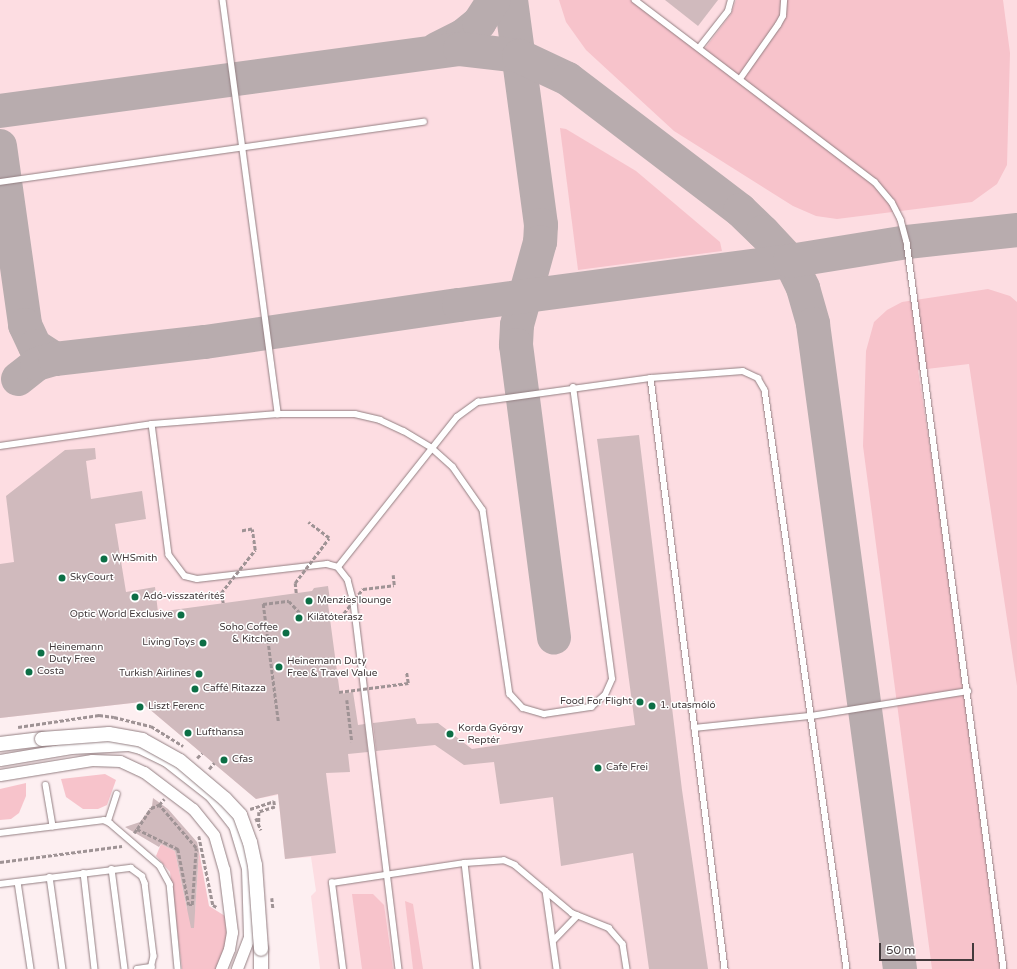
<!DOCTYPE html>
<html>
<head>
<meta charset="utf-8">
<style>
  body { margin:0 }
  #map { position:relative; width:1017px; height:969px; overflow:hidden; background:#fdeff1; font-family:"Varela Round",sans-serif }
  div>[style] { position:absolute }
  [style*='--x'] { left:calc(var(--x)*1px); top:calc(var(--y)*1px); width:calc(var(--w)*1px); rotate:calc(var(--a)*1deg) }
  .built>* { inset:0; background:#fddde2 }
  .green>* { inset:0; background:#f7c3cb }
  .taxiway>* { height:34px; margin:-17px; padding:0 17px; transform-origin:17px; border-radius:17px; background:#b8acae }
  .building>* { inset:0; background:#d0babd }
  .path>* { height:2.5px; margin-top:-1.25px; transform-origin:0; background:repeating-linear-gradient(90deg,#9f9395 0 4px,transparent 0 6px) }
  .roads { filter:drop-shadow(0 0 1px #937f82) drop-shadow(0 0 1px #937f82) }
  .service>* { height:5.5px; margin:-2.75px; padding:0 2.75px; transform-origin:2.75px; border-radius:2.75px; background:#fff }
  .minor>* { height:11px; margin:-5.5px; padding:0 5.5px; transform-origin:5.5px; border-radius:5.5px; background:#fff }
  .tertiary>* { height:14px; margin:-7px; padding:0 7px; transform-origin:7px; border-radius:7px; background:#fff }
  .path-bridge>* { height:2.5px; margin-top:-1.25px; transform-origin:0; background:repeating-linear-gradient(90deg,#9f9395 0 4px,transparent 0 6px) }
  .bridges { filter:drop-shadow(0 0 1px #937f82) drop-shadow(0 0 1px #937f82) }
  .tertiary-bridge>* { height:14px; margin:-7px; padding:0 7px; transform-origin:7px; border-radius:7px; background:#fff }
  .dots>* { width:11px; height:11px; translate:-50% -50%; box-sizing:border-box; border:2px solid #fff; border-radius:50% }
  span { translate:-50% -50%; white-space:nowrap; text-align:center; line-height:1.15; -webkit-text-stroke:3px #fff; paint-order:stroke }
  .poi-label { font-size:10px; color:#433a3c }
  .left { translate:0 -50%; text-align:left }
  .right { translate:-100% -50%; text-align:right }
  .scale { position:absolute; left:879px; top:943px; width:95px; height:18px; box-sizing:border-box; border:2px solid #433a3c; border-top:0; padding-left:5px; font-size:12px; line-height:14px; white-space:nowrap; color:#433a3c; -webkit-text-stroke:3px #fff; paint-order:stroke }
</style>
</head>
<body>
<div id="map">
  <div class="built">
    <i style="clip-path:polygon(0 0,1017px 0,1017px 969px,320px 969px,311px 896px,316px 891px,311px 857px,285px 859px,278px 795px,256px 799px,141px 702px,0 718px)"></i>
  </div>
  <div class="green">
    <i style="clip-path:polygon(559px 0,635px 0,703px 51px,731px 14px,736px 0,1003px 0,1010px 53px,1007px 165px,997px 184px,972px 202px,837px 219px,816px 216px,793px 206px,674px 131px,586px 50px,566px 22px)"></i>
    <i style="clip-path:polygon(560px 128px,566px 129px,636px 171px,720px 242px,722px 251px,578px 270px)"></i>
    <i style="clip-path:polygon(988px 289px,1010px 296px,1017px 302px,1017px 686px,969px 364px,918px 370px,968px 691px,1001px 969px,932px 969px,863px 446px,866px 351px,874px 322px,887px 310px,902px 302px)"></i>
    <i style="clip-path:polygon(105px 774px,116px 780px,107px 805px,98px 809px,83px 809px,66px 797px,61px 779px)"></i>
    <i style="clip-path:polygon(26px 783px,26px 796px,19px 813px,11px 819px,0 820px,0 789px)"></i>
    <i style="clip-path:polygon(161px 844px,175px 851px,187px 909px,195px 911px,199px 851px,209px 906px,225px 916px,227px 940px,216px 969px,182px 969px,170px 872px,156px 856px)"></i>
    <i style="clip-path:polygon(352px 894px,373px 894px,384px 905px,393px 969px,362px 969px)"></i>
    <i style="clip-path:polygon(405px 901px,413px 904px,423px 969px,413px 969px)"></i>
  </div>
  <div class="taxiway">
    <i style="--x:511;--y:0;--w:227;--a:82.4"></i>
    <i style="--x:541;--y:225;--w:17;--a:93"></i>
    <i style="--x:540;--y:242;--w:86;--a:105.5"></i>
    <i style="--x:517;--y:325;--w:20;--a:93"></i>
    <i style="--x:516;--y:345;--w:295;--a:82.6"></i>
    <i style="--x:437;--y:49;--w:29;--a:-27"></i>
    <i style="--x:463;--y:36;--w:21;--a:-39"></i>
    <i style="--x:479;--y:23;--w:27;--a:-57"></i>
    <i style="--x:0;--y:111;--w:464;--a:-7.7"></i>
    <i style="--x:460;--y:49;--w:59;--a:6.8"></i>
    <i style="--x:519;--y:56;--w:54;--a:25.1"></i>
    <i style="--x:568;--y:79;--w:216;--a:37.3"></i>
    <i style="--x:740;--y:210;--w:32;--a:44"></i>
    <i style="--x:763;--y:232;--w:40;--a:47"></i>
    <i style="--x:790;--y:261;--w:30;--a:64"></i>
    <i style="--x:803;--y:288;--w:37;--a:74"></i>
    <i style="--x:813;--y:324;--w:651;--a:82.32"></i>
    <i style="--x:0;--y:146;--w:181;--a:82"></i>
    <i style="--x:25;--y:325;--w:23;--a:65"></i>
    <i style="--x:35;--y:346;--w:24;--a:33"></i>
    <i style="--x:18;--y:379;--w:24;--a:-38"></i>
    <i style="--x:37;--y:364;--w:19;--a:-16"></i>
    <i style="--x:55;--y:359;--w:151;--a:-6.5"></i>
    <i style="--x:205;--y:342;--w:257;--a:-8.3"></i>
    <i style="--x:459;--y:305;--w:334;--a:-7.6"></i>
    <i style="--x:790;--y:261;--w:119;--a:-9.2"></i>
    <i style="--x:907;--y:242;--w:111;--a:-6.2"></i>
  </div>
  <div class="building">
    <i style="clip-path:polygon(665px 0,718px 0,698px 26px)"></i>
    <i style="clip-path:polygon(639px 435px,682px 790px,708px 969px,649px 969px,633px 853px,561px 866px,553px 797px,500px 804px,494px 762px,464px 765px,435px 745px,376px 751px,373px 723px,415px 718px,417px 724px,438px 723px,472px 749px,635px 725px,597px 439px)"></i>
    <i style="clip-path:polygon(95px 448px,96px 459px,86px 461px,91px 499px,142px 491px,146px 519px,115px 524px,126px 592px,155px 587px,158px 612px,312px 591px,314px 588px,328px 586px,330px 600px,328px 604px,340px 694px,353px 692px,358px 725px,365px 724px,368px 752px,348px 754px,350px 772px,326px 773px,336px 853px,285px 859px,278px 794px,256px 799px,141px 702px,0 718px,0 564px,14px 562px,6px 496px,65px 450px)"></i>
    <i style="clip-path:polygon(153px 798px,168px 809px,197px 842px,199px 851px,194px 928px,191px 928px,175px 851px,161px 844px,159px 847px,125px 827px,140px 822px,152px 806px)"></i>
  </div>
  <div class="path">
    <i style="--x:347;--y:700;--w:42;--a:83.2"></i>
    <i style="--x:278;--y:721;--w:118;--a:-97.3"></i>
    <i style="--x:263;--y:604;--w:26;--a:-7"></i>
    <i style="--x:289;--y:601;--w:16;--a:47"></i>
    <i style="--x:18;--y:727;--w:82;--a:-8.4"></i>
    <i style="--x:99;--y:715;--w:15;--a:8"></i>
    <i style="--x:114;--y:717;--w:38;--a:14"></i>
    <i style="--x:151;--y:726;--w:38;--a:32"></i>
    <i style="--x:197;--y:758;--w:7;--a:-45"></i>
    <i style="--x:250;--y:809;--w:25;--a:-18"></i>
    <i style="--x:274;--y:801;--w:6;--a:81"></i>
    <i style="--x:275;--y:807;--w:17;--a:163"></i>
    <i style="--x:259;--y:812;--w:10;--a:90"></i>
    <i style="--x:256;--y:818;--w:13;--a:67"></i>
    <i style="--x:137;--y:829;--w:25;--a:-56"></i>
    <i style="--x:151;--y:808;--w:9;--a:-21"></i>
    <i style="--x:134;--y:833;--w:5;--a:-53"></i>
    <i style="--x:137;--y:829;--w:46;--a:26"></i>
    <i style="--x:178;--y:849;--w:57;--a:78.9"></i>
    <i style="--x:189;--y:905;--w:3;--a:0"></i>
    <i style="--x:192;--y:905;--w:57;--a:-86"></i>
    <i style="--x:196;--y:848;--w:57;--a:-130.7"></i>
    <i style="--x:159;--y:805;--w:8;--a:-50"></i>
    <i style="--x:199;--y:836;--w:70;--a:78.5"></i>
    <i style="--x:213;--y:905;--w:4;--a:27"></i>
    <i style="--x:0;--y:862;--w:123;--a:-7.5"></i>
    <i style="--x:272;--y:898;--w:10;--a:84"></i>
  </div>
  <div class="roads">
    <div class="service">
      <i style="--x:223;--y:0;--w:418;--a:82.4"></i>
      <i style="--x:635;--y:0;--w:301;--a:37.2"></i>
      <i style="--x:875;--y:182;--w:26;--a:50"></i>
      <i style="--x:892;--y:202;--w:20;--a:63"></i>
      <i style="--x:901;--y:220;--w:23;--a:75"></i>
      <i style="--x:907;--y:242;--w:733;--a:82.4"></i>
      <i style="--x:699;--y:48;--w:47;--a:-51.9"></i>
      <i style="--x:728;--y:11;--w:11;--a:-75"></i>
      <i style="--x:740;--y:79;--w:66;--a:-54.9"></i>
      <i style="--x:778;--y:25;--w:10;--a:-61"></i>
      <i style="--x:783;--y:16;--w:16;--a:-86"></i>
      <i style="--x:0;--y:182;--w:428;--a:-8.1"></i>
      <i style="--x:651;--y:378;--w:596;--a:82.86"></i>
      <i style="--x:152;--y:424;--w:132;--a:82.6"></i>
      <i style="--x:169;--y:555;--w:26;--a:53"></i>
      <i style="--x:185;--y:576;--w:12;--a:14"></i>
      <i style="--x:197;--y:579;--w:131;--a:-6.6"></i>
      <i style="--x:327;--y:564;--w:11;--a:15"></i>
      <i style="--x:338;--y:567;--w:16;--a:52"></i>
      <i style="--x:348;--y:580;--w:24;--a:75"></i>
      <i style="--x:354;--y:603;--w:369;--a:83"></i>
      <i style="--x:0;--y:446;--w:154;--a:-8.2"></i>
      <i style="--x:152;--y:424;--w:126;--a:-4.5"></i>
      <i style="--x:278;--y:414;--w:77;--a:0"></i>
      <i style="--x:355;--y:414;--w:26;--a:13"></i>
      <i style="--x:380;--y:420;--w:26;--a:25"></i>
      <i style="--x:404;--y:431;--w:33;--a:31"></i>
      <i style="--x:432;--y:448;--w:28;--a:42"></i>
      <i style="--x:453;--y:467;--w:52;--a:55.1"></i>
      <i style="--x:483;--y:510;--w:186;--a:81.7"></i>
      <i style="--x:510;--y:694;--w:19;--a:47"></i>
      <i style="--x:523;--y:708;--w:22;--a:16"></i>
      <i style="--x:544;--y:714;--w:48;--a:-8.5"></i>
      <i style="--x:591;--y:707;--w:18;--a:-41"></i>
      <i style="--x:605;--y:695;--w:17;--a:-66"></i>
      <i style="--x:612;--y:679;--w:294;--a:-97.6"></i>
      <i style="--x:338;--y:567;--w:191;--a:-51.6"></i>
      <i style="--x:457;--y:417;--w:26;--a:-36"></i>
      <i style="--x:478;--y:402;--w:175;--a:-7.9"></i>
      <i style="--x:651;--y:378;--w:92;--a:-4.4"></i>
      <i style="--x:743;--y:371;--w:17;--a:25"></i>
      <i style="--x:758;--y:378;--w:14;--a:60"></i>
      <i style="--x:765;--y:390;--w:585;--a:81.94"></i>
      <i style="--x:694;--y:728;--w:118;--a:-5.9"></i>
      <i style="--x:811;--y:716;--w:159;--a:-9"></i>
      <i style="--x:46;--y:785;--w:42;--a:80.3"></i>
      <i style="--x:108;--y:821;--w:28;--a:-72"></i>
      <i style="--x:0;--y:833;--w:105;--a:-7.1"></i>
      <i style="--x:104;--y:820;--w:7;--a:27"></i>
      <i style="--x:110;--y:823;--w:66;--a:40.7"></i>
      <i style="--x:160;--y:866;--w:21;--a:61"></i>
      <i style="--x:170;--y:884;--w:85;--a:84.6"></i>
      <i style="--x:465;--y:863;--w:107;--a:83.5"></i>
      <i style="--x:112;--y:869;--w:101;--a:82.6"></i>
      <i style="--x:84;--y:873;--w:97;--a:83.5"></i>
      <i style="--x:50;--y:877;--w:93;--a:82"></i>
      <i style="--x:18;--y:882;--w:88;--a:81.5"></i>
      <i style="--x:0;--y:884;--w:132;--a:-7"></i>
      <i style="--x:131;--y:868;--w:14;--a:36"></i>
      <i style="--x:142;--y:876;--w:8;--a:67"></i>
      <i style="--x:145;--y:883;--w:74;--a:83"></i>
      <i style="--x:154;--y:956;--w:13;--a:103"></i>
      <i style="--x:546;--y:891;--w:79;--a:82"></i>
      <i style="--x:553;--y:941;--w:35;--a:-46"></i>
      <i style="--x:137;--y:969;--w:15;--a:-8"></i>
      <i style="--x:343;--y:969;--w:87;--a:-97.3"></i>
      <i style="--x:332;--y:883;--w:134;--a:-8.6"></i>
      <i style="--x:465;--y:863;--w:39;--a:-4"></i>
      <i style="--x:504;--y:860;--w:12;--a:24"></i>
      <i style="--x:515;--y:865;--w:75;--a:40.1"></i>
      <i style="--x:572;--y:913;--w:40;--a:22"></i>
      <i style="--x:609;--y:928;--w:21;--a:49"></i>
      <i style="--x:623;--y:944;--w:25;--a:81"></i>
    </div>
    <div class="minor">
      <i style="--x:0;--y:760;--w:72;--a:-9.6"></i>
      <i style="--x:71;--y:748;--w:57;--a:-3"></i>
      <i style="--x:128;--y:745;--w:12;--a:14"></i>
      <i style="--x:140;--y:748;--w:28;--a:26"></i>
      <i style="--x:165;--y:760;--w:58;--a:38"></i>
      <i style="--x:211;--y:796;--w:37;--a:52"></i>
      <i style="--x:234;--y:825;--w:45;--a:73.2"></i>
      <i style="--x:247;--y:868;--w:69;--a:88.3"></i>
      <i style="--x:249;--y:937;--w:34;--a:111"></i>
      <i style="--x:0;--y:775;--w:93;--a:-9.3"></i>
      <i style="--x:92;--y:760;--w:28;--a:2"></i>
      <i style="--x:120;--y:761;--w:26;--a:25"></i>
      <i style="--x:144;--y:772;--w:61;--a:37.1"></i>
      <i style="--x:193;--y:809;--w:33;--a:51"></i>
      <i style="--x:214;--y:835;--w:35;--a:74"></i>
      <i style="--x:224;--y:869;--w:64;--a:82.8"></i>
      <i style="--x:232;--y:932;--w:17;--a:100"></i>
      <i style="--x:229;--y:949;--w:22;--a:112"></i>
    </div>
    <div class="tertiary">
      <i style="--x:0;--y:744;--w:42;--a:-6.8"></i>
      <i style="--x:261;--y:969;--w:20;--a:-90"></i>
    </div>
  </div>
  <div class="path-bridge">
    <i style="--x:296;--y:593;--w:10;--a:-96"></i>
    <i style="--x:295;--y:583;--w:56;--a:-52.9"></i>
    <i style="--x:329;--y:538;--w:26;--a:-143"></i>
    <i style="--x:223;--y:603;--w:10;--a:-101"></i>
    <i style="--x:221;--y:593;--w:55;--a:-51.7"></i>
    <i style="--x:255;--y:550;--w:21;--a:-98"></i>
    <i style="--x:252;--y:529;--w:11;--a:170"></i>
    <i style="--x:330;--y:619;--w:10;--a:-6"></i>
    <i style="--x:340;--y:618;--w:37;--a:-52"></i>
    <i style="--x:363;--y:589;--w:31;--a:-7"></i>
    <i style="--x:394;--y:585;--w:10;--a:-96"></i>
    <i style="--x:339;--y:692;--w:70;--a:-7.4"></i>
    <i style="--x:408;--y:683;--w:12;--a:-99"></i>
    <i style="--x:209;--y:769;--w:8;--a:-50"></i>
  </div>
  <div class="bridges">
    <div class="tertiary-bridge">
      <i style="--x:42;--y:739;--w:67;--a:-4.3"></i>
      <i style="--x:109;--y:734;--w:34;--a:10"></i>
      <i style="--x:142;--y:740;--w:43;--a:28.9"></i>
      <i style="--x:180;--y:761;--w:59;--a:40.2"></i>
      <i style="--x:225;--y:799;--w:22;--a:47"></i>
      <i style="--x:240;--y:815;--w:29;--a:70"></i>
      <i style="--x:250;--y:842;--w:24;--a:78"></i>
      <i style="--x:255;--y:865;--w:84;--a:85.9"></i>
    </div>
  </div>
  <div class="dots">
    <i style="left:104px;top:559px;background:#0c6f46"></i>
    <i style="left:62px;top:578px;background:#0c6f46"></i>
    <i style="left:135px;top:597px;background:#0c6f46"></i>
    <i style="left:309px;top:601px;background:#0c6f46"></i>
    <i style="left:181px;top:615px;background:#0c6f46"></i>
    <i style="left:299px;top:618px;background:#0c6f46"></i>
    <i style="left:286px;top:633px;background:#0c6f46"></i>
    <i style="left:203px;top:643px;background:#0c6f46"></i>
    <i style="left:41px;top:653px;background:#0c6f46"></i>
    <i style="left:279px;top:667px;background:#0c6f46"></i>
    <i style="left:29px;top:672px;background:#0c6f46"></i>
    <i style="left:199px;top:674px;background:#0c6f46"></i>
    <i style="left:195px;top:689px;background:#0c6f46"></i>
    <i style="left:640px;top:702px;background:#0c6f46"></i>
    <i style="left:652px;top:706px;background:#0c6f46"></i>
    <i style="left:140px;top:707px;background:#0c6f46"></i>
    <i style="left:188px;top:733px;background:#0c6f46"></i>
    <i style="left:450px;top:734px;background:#0c6f46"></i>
    <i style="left:224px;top:760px;background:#0c6f46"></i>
    <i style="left:598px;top:768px;background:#0c6f46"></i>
  </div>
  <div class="poi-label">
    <span class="left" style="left:112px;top:559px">WHSmith</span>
    <span class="left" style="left:70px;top:578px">SkyCourt</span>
    <span class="left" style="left:143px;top:597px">Adó-visszatérítés</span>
    <span class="left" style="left:317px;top:601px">Menzies lounge</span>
    <span class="right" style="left:173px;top:615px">Optic World Exclusive</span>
    <span class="left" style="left:307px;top:618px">Kilátóterasz</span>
    <span class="right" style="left:278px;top:633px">Soho Coffee<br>&amp; Kitchen</span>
    <span class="right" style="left:195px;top:643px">Living Toys</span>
    <span class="left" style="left:49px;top:653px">Heinemann<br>Duty Free</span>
    <span class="left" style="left:287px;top:667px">Heinemann Duty<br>Free &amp; Travel Value</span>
    <span class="left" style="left:37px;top:672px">Costa</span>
    <span class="right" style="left:191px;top:674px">Turkish Airlines</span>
    <span class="left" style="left:203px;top:689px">Caffé Ritazza</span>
    <span class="right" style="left:632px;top:702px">Food For Flight</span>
    <span class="left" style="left:660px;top:706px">1. utasmóló</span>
    <span class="left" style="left:148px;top:707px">Liszt Ferenc</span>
    <span class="left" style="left:458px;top:734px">Korda György<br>– Reptér</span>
    <span class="left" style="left:196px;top:733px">Lufthansa</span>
    <span class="left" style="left:232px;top:760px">Cfas</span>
    <span class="left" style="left:606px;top:768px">Cafe Frei</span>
  </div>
  <div class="scale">50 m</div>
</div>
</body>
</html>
